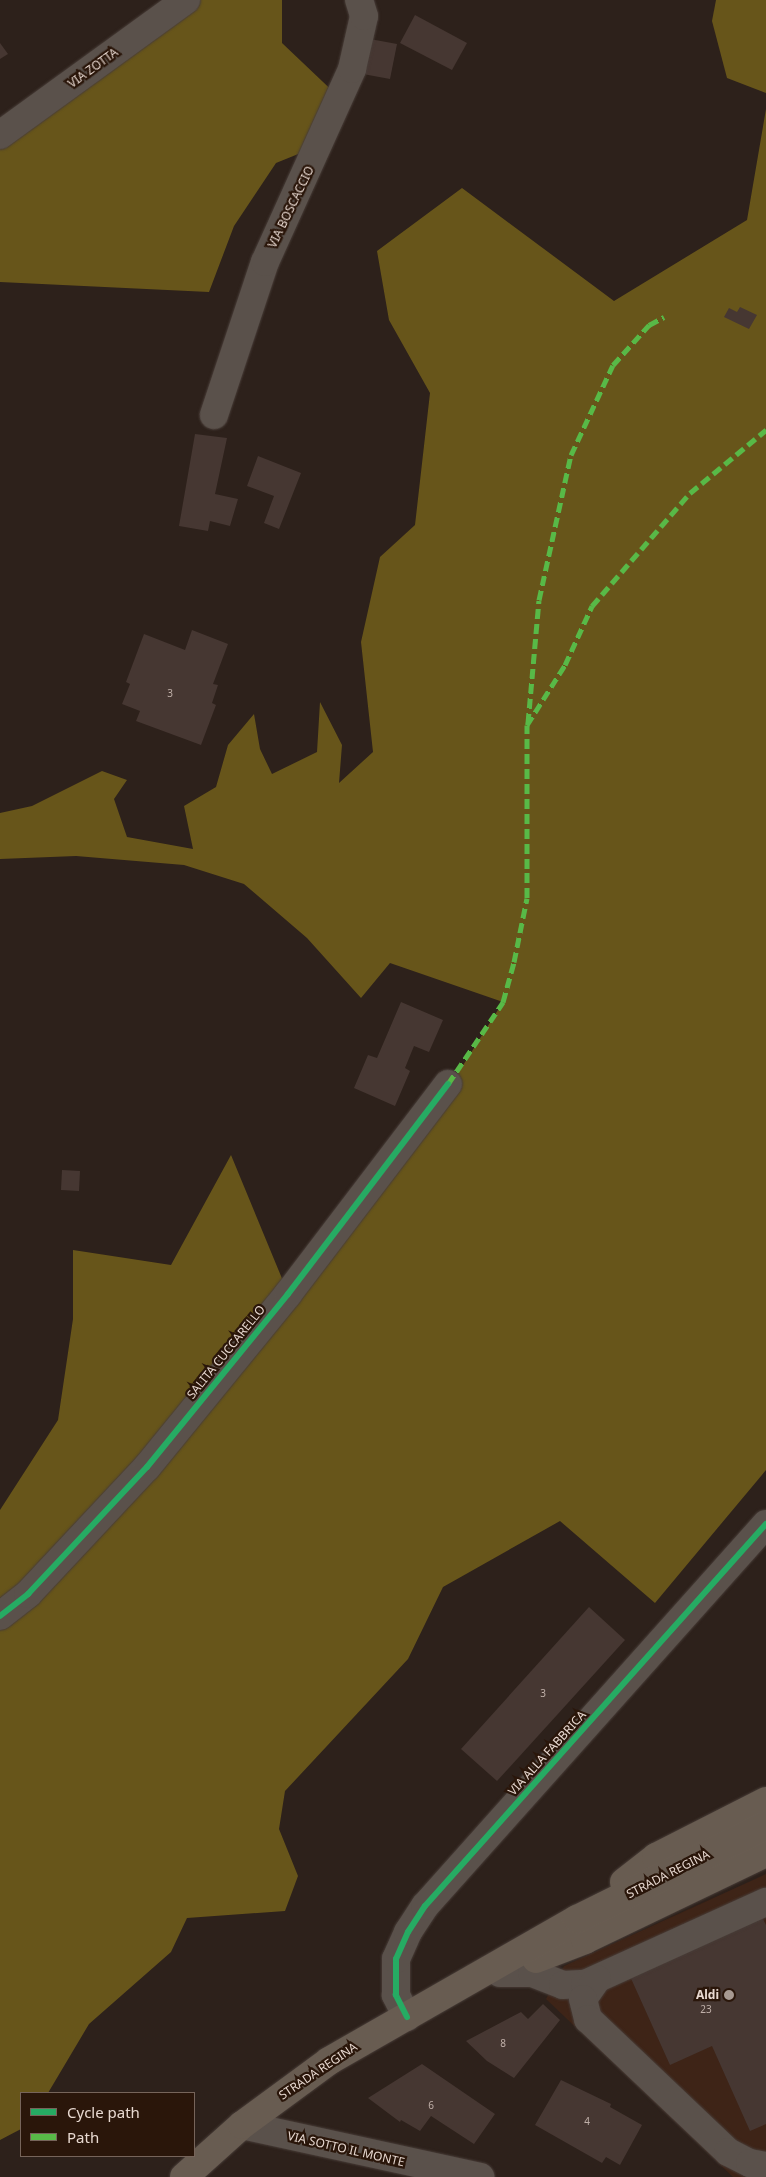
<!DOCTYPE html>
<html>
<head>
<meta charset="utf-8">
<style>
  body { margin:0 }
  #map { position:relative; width:766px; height:2177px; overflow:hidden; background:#2d211b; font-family:"Noto Sans",sans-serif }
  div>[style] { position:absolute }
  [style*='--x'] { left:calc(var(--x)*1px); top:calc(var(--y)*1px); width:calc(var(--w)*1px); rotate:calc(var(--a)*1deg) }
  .built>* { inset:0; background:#3e2417 }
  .forest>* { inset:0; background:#67551a }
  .building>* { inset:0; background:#463732 }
  .roads { filter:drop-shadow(0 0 1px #473c37) drop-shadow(0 0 1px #473c37) }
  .minor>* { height:28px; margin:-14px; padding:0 14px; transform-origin:14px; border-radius:14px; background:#5a514b }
  .major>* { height:28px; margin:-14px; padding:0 14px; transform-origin:14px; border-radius:14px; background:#685c51 }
  .quiet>* { height:5px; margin-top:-2.5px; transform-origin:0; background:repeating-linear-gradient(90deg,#58b947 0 10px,transparent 0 15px) }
  .cycleway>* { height:6px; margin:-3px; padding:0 3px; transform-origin:3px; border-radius:3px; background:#26ab63 }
  .dots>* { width:14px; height:14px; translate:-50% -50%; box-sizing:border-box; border:2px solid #2a160a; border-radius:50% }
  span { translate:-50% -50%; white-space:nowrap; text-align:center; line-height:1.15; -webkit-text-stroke:4.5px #2a160a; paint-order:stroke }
  .number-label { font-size:10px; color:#c0b0a9 }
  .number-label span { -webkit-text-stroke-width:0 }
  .street-label { font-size:12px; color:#e8d9d1 }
  .poi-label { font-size:12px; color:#e8d9d1; font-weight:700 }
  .right { translate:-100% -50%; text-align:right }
  .legend { position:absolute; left:20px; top:2092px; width:175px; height:65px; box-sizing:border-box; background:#2a160a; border:1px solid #76645a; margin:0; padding:6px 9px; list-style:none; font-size:15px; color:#e8d9d1 }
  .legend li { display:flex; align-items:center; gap:10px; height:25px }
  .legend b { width:25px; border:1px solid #76645a }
</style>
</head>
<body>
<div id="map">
  <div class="built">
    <i style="clip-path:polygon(766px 1874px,766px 2177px,733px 2177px,546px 1999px,564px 1966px)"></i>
  </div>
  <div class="forest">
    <i style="clip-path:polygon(186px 0,282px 0,282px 43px,342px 100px,323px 144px,276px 163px,234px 226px,209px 292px,0 282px,0 135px)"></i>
    <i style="clip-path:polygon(716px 0,766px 0,766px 93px,727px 78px,712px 21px)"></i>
    <i style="clip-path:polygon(766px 109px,766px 1470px,655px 1603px,560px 1521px,443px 1587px,408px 1659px,285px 1791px,279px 1829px,298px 1876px,285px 1911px,187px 1918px,171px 1952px,89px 2024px,48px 2093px,21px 2093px,21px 2129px,0 2140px,0 1510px,58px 1420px,73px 1319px,73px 1250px,171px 1265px,231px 1155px,288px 1293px,424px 1127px,503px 1002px,390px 963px,361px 998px,307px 938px,244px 884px,184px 865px,76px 856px,0 859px,0 813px,32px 806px,102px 771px,127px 780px,114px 799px,127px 837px,193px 849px,184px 806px,216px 787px,228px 745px,254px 714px,260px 749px,272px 774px,317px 752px,320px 702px,342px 745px,339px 783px,373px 752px,361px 642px,380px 557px,415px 525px,430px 393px,389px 320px,377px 251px,462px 188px,614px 301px,747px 220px)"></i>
  </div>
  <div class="building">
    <i style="clip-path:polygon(415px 15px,467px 43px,452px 70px,400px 43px)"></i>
    <i style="clip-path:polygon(370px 39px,397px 44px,390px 79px,363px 74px)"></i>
    <i style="clip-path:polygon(0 43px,8px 54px,0 59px)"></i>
    <i style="clip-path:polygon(740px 307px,757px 315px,749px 329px,724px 317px,729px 308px,737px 312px)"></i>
    <i style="clip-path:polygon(195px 434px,227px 438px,215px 494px,238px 499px,230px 526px,210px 521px,208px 531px,179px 526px)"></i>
    <i style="clip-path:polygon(258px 456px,301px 473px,279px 529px,264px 523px,274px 496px,247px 486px)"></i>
    <i style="clip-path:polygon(192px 630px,228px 644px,213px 684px,218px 685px,212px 703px,216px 705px,201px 745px,136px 721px,140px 711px,122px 704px,130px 684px,126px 682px,144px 634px,185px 650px)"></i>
    <i style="clip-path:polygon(401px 1002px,443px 1020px,429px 1052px,414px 1046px,405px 1068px,410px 1071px,395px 1106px,354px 1088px,368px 1055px,377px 1058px)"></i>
    <i style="clip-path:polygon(62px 1170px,80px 1171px,79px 1191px,61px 1190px)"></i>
    <i style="clip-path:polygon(589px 1607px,625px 1640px,497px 1781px,461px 1749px)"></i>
    <i style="clip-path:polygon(761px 1915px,766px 1925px,766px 2124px,750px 2131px,712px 2046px,670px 2065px,629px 1974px)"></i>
    <i style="clip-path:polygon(543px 2004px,560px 2020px,514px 2078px,487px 2061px,466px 2041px,521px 2012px,528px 2019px)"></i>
    <i style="clip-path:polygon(422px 2064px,495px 2114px,474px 2144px,431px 2116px,420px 2131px,401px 2120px,400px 2122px,368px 2098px)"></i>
    <i style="clip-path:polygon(561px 2080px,611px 2104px,610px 2107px,642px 2125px,620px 2165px,606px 2157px,602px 2163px,535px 2125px)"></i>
  </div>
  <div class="roads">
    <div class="minor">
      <i style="--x:0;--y:135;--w:230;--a:-36"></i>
      <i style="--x:214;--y:415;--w:161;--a:-71.6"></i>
      <i style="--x:265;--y:262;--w:212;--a:-65.7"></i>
      <i style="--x:352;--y:69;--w:54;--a:-77.2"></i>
      <i style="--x:364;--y:16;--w:17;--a:-107"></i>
      <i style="--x:0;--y:1616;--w:36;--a:-38"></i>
      <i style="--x:28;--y:1594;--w:174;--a:-46.9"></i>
      <i style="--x:147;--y:1467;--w:223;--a:-50.8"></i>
      <i style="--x:288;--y:1294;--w:264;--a:-52.7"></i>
      <i style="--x:500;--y:1973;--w:32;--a:0"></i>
      <i style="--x:532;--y:1973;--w:33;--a:21"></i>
      <i style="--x:563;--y:1985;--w:22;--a:-3"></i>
      <i style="--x:585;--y:1984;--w:199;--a:-24.4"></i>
      <i style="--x:597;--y:1979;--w:24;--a:125"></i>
      <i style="--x:583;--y:1999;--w:21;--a:76"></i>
      <i style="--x:588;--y:2019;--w:193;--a:43.5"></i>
      <i style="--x:728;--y:2152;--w:25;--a:27"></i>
      <i style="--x:750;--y:2163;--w:16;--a:11"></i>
      <i style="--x:407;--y:2017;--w:25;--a:-117"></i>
      <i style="--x:396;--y:1995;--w:36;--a:-90"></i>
      <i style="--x:396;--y:1959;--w:30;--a:-66"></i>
      <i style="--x:408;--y:1932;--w:31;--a:-57"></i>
      <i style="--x:425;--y:1906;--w:512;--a:-48.25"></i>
      <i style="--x:242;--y:2125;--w:244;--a:12.3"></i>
    </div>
    <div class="major">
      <i style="--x:624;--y:1882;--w:41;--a:-38"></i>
      <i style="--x:656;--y:1857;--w:123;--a:-27"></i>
      <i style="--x:536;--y:1959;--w:53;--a:-21.2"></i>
      <i style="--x:585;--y:1940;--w:201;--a:-25.7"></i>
      <i style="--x:184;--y:2177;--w:78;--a:-41.9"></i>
      <i style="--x:242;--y:2125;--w:108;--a:-36.3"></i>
      <i style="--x:329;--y:2061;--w:286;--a:-29.8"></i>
      <i style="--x:577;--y:1919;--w:211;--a:-26.4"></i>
    </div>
  </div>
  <div class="quiet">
    <i style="--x:528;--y:723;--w:123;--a:-84.9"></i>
    <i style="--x:539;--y:600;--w:148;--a:-77.6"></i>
    <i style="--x:571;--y:455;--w:99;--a:-65"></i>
    <i style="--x:613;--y:365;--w:54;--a:-48"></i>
    <i style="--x:649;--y:325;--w:17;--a:-28"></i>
    <i style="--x:448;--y:1084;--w:99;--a:-56.1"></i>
    <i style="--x:503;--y:1002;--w:41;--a:-74.6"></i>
    <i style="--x:514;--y:962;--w:65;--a:-78.5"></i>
    <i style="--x:527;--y:898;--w:173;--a:-90"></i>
    <i style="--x:527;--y:725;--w:71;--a:-57.7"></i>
    <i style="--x:565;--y:665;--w:65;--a:-65.4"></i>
    <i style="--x:592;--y:606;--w:150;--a:-49.1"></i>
    <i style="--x:690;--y:493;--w:99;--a:-39.7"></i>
  </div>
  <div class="cycleway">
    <i style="--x:0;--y:1616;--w:36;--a:-38"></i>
    <i style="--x:28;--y:1594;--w:174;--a:-46.9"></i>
    <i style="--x:147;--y:1467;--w:223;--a:-50.8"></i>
    <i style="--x:288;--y:1294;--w:264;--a:-52.7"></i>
    <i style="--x:407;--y:2017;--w:25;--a:-117"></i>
    <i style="--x:396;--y:1995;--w:36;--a:-90"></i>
    <i style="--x:396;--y:1959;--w:30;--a:-66"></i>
    <i style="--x:408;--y:1932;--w:31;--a:-57"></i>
    <i style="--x:425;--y:1906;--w:512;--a:-48.25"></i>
  </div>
  <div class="dots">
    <i style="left:729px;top:1995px;background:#a79991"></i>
  </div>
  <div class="number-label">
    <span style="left:170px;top:694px">3</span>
    <span style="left:543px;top:1694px">3</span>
    <span style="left:706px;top:2010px">23</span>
    <span style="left:503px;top:2044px">8</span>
    <span style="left:431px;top:2106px">6</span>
    <span style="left:587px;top:2122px">4</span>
  </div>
  <div class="street-label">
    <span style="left:93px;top:68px;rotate:-36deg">VIA ZOTTA</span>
    <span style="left:291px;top:207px;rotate:-64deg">VIA BOSCACCIO</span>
    <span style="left:226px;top:1352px;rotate:-51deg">SALITA CUCCARELLO</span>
    <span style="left:547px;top:1753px;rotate:-48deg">VIA ALLA FABBRICA</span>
    <span style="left:668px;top:1874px;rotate:-27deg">STRADA REGINA</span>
    <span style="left:318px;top:2071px;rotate:-34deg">STRADA REGINA</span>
    <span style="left:346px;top:2149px;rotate:13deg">VIA SOTTO IL MONTE</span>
  </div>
  <div class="poi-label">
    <span class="right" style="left:719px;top:1995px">Aldi</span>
  </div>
  <ul class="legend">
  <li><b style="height:6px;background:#26ab63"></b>Cycle path</li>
  <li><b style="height:6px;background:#58b947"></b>Path</li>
  </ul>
</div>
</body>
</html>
